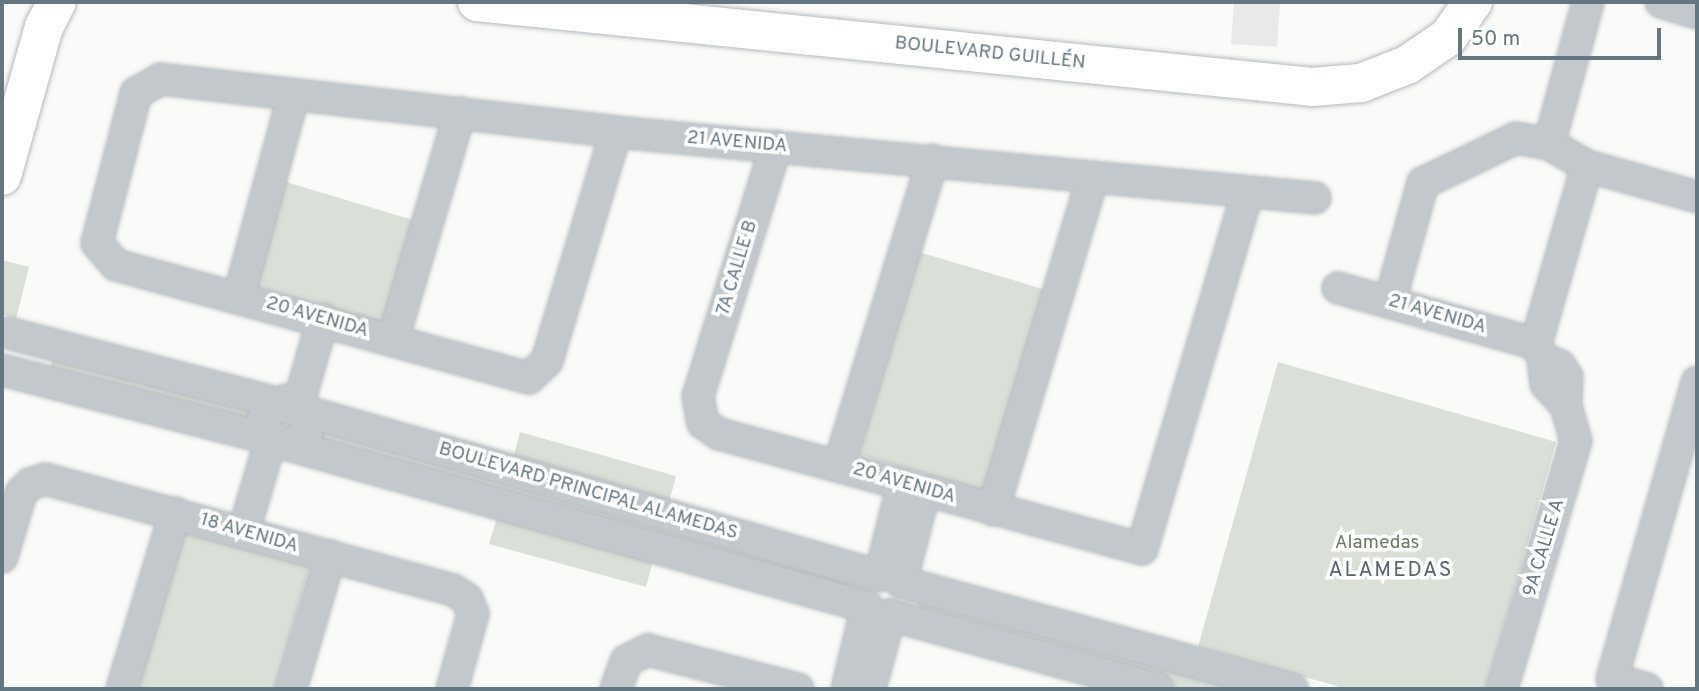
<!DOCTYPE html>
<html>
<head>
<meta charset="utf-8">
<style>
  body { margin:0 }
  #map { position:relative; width:1699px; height:691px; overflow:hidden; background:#fafaf8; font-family:Overpass,sans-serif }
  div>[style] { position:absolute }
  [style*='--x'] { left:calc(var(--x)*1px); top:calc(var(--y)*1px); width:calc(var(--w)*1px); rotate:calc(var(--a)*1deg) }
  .built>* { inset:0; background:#e8e9e9 }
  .green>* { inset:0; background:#dadfd7 }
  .roads { filter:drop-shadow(0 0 2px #b5babe) drop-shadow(0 0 2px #b5babe) }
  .minor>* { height:30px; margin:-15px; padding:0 15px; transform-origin:15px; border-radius:15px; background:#c3c8cc }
  .major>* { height:38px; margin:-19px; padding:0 19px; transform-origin:19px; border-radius:19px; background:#fff }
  span { translate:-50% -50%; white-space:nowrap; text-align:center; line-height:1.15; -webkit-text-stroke:7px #fff; paint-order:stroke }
  .street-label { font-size:19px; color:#657683 }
  .park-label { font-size:19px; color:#687a64 }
  .neighbourhood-label { font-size:21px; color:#57646e; letter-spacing:2px }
  .frame { position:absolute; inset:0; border:4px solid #657683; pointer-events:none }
  .scale { position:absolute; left:1458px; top:28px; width:203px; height:32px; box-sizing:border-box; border:4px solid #657683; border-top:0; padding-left:9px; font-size:21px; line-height:24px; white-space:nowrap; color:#657683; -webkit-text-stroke:5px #fff; paint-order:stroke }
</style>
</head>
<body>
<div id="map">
  <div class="built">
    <i style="clip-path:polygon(1234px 2px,1280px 2px,1277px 47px,1231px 44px)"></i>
  </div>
  <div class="green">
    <i style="clip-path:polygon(286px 182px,413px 220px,383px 324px,256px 287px)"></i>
    <i style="clip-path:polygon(919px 252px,1046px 290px,986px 492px,859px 454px)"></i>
    <i style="clip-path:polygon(2px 260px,29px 267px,16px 319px,2px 314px)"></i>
    <i style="clip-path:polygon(55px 351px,255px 402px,248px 427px,48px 376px)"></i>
    <i style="clip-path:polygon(1278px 362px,1556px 442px,1486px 689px,1347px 689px,1198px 647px)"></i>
    <i style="clip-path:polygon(321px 421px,854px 572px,847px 598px,314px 446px)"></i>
    <i style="clip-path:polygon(520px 432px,676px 476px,668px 506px,512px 462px)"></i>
    <i style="clip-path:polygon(498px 514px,654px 557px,646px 587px,489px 544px)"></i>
    <i style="clip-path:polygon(182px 530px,309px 566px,275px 689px,137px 689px)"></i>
    <i style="clip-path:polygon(921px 591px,1278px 689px,1175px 689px,914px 617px)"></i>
  </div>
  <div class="roads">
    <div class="minor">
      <i style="--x:1661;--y:2;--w:38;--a:17"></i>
      <i style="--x:616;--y:132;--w:239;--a:106.8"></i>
      <i style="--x:547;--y:361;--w:25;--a:137"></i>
      <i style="--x:529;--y:378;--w:428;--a:-164.7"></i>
      <i style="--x:116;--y:265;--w:29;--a:-131"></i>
      <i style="--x:97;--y:243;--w:155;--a:-75.4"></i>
      <i style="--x:136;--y:93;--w:29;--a:-29"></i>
      <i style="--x:161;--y:79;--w:458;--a:6.6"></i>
      <i style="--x:616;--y:132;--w:702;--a:5.39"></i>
      <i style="--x:1549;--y:144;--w:147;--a:-74.6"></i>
      <i style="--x:776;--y:146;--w:262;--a:107.3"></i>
      <i style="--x:698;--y:396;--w:27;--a:80"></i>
      <i style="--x:703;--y:423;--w:19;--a:35"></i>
      <i style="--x:719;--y:434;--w:438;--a:15.2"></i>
      <i style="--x:1142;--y:549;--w:369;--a:-73.5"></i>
      <i style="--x:1338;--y:288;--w:206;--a:15.8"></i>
      <i style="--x:239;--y:296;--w:209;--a:-74.8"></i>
      <i style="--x:1390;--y:301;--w:123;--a:-74.4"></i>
      <i style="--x:1423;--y:183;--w:103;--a:-25.8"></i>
      <i style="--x:1516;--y:138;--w:34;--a:10"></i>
      <i style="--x:1549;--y:144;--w:44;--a:30.1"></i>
      <i style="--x:1587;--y:166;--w:114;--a:15.7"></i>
      <i style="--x:323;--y:319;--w:94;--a:106.1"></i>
      <i style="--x:297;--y:409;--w:606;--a:15.98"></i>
      <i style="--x:880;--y:576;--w:95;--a:-76"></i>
      <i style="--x:8;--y:333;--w:285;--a:14.6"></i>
      <i style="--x:284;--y:405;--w:5;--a:-79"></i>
      <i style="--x:393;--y:339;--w:236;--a:-73.5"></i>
      <i style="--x:2;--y:370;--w:278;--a:14.4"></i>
      <i style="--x:271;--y:439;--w:96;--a:106.4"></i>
      <i style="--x:1566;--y:406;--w:30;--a:-132"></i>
      <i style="--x:1546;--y:384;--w:26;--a:-97"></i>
      <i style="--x:1543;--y:358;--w:16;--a:-117"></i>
      <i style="--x:1536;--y:344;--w:185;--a:-74"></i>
      <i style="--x:288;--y:444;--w:21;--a:-25"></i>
      <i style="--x:307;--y:435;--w:19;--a:-90"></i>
      <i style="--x:307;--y:416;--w:21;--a:-152"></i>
      <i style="--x:288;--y:406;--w:21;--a:172"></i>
      <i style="--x:267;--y:409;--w:17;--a:111"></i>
      <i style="--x:261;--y:425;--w:24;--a:45"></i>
      <i style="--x:278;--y:442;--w:612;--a:15.65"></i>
      <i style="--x:867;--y:607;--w:84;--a:103.7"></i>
      <i style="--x:839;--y:465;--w:319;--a:-72.9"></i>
      <i style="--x:925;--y:490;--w:95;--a:104.6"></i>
      <i style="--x:901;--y:582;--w:406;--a:15.3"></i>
      <i style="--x:993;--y:510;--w:345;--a:-73.3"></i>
      <i style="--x:2;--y:557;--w:67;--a:-73.5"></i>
      <i style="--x:21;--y:493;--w:13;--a:-45"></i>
      <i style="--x:30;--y:484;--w:16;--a:-18"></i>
      <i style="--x:45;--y:479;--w:423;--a:15.2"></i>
      <i style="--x:453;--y:590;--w:17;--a:33"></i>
      <i style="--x:467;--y:599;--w:16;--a:68"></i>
      <i style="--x:473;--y:614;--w:78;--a:105.6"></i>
      <i style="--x:122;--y:689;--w:184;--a:-73.2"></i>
      <i style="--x:291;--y:689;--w:139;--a:-73.7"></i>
      <i style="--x:616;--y:689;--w:30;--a:-70"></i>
      <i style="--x:626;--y:661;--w:25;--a:-27"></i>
      <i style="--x:648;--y:650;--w:155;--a:14.6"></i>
      <i style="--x:870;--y:689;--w:77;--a:-74.9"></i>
      <i style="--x:890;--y:615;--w:278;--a:15.4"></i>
      <i style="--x:1502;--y:689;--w:259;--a:-73.4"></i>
      <i style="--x:1576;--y:441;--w:36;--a:-106"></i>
      <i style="--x:1566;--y:406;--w:29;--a:-88"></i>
      <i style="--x:1567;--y:377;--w:13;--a:-122"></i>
      <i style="--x:1560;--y:366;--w:19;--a:-155"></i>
      <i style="--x:1647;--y:689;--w:36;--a:-164"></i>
      <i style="--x:1612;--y:679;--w:309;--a:-74"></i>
    </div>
    <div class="major">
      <i style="--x:477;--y:2;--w:839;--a:5.81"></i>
      <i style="--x:1312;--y:87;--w:49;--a:-4.7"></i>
      <i style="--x:1361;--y:83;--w:49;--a:-21.4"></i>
      <i style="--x:1407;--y:65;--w:50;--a:-34.3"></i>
      <i style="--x:1448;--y:37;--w:43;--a:-54.5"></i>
      <i style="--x:2;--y:176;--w:155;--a:-74.3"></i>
      <i style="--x:44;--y:27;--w:28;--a:-63"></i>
    </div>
  </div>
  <div class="street-label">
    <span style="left:990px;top:54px;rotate:6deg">BOULEVARD GUILLÉN</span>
    <span style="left:737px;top:143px;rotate:5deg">21 AVENIDA</span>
    <span style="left:738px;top:268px;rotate:-73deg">7A CALLE B</span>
    <span style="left:1437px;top:315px;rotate:16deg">21 AVENIDA</span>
    <span style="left:317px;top:318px;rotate:16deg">20 AVENIDA</span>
    <span style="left:904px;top:484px;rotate:16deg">20 AVENIDA</span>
    <span style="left:588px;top:492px;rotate:16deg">BOULEVARD PRINCIPAL ALAMEDAS</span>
    <span style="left:249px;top:534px;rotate:16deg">18 AVENIDA</span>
    <span style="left:1545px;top:548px;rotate:-73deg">9A CALLE A</span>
  </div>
  <div class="park-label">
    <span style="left:1377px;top:544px">Alamedas</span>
  </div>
  <div class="neighbourhood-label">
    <span style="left:1391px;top:571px">ALAMEDAS</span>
  </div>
  <div class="frame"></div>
  <div class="scale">50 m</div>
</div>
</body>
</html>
